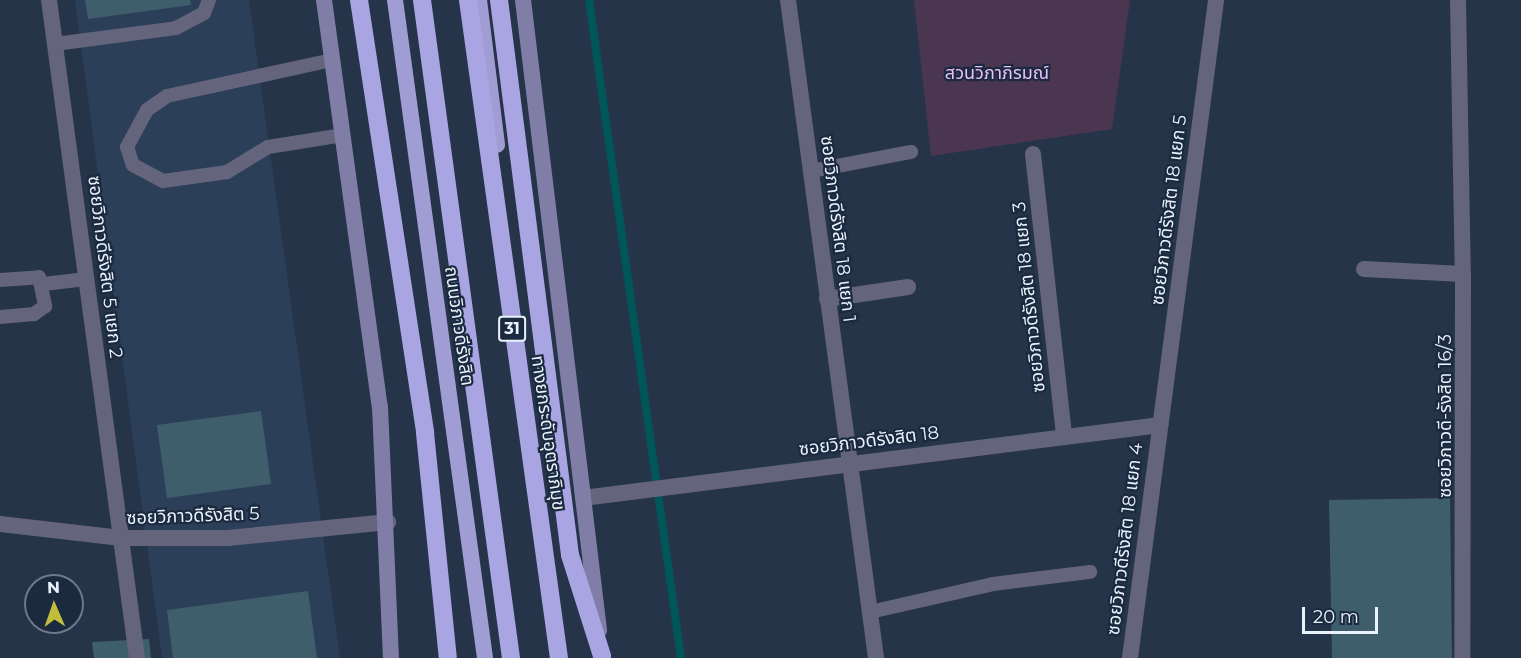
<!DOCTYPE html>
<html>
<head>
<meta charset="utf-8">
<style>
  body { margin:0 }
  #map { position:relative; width:1521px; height:658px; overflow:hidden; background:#253449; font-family:Montserrat,"Noto Sans Thai",sans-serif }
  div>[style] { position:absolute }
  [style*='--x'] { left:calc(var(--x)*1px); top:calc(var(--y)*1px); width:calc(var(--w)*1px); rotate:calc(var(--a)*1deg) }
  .built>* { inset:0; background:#2c3f59 }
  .green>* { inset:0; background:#4b3652 }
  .stream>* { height:8px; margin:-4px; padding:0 4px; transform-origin:4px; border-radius:4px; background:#005759 }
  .building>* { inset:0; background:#3f5e6b }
  .service>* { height:14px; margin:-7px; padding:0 7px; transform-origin:7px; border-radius:7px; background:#65647d }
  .minor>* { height:16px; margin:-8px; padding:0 8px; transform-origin:8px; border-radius:8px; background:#65647d }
  .secondary>* { height:16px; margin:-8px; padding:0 8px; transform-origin:8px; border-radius:8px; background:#807ea6 }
  .trunk>* { height:16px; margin:-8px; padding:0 8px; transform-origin:8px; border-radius:8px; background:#a09cd4 }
  .motorway>* { height:18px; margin:-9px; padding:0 9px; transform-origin:9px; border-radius:9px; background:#a9a5e3 }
  span { translate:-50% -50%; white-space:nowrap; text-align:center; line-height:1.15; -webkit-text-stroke:4.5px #1b2a3e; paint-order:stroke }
  .shield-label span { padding:2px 4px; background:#1b2a3e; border:2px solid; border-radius:4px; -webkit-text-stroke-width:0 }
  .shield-label { font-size:16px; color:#eaf2fd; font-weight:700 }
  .park-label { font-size:18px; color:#ecbffc }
  .street-label { font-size:18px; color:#eaf2fd }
  .north { position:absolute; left:24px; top:574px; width:60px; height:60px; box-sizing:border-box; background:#1b2a3e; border:2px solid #6e7a8a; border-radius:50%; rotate:358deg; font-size:16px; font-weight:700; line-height:24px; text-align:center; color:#eaf2fd }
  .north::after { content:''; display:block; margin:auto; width:21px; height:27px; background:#c3bd3e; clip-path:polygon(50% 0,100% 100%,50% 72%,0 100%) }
  .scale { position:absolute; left:1302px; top:607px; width:76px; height:27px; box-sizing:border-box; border:3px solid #eaf2fd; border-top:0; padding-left:8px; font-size:18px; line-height:21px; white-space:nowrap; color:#eaf2fd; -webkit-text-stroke:4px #1b2a3e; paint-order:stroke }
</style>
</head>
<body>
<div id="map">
  <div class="built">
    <i style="clip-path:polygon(75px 0,249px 0,340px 658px,162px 658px)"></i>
  </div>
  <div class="green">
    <i style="clip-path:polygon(914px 0,1130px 0,1112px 129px,931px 156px)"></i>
  </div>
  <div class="stream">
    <i style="--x:589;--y:0;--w:664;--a:82.04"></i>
  </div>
  <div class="building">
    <i style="clip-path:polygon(85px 0,190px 0,191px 5px,88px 19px)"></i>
    <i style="clip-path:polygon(261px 411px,271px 484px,167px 498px,157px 425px)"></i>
    <i style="clip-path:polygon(1450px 498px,1452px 658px,1332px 658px,1329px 500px)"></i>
    <i style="clip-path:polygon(308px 591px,317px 658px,173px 658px,167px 610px)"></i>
    <i style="clip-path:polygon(149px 639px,151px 658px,94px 658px,92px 642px)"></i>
  </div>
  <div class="service">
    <i style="--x:55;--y:44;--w:122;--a:-7.5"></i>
    <i style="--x:176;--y:28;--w:32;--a:-28"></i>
    <i style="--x:204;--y:13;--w:14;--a:-69"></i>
    <i style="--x:332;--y:60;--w:169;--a:167.7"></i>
    <i style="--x:167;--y:96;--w:24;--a:145"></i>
    <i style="--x:147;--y:110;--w:42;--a:118.4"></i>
    <i style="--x:127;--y:147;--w:19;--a:72"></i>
    <i style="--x:133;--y:165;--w:34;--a:28"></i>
    <i style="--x:163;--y:181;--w:65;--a:-8"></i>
    <i style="--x:227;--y:172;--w:48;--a:-31.4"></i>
    <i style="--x:268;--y:147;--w:76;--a:-9.1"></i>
    <i style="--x:811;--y:171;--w:102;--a:-10.8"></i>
    <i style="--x:0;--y:280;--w:39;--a:-4"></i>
    <i style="--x:39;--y:277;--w:30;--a:78"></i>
    <i style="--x:45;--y:306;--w:14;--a:144"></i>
    <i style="--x:34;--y:314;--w:34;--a:175"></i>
    <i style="--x:43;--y:284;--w:44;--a:-6.5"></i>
    <i style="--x:870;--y:612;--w:126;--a:-12.8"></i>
    <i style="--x:993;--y:584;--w:98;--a:-7.1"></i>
  </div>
  <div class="minor">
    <i style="--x:49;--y:0;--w:664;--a:82.38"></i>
    <i style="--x:788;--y:0;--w:664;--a:82.38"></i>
    <i style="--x:1458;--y:0;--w:274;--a:89"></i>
    <i style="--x:1033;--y:154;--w:284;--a:83.7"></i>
    <i style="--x:1364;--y:269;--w:99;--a:2.9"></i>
    <i style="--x:1463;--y:274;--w:384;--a:90.1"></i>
    <i style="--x:827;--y:299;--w:82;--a:-8.4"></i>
    <i style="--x:583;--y:498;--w:582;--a:-7.21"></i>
    <i style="--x:0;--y:524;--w:122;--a:6.6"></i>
    <i style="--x:121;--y:538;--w:107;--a:0"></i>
    <i style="--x:228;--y:538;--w:161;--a:-5.7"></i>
    <i style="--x:1130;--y:658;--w:664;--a:-82.55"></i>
  </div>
  <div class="secondary">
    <i style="--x:324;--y:0;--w:411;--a:82.2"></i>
    <i style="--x:380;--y:407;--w:251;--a:87.5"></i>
    <i style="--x:523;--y:0;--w:635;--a:83.12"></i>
  </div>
  <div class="trunk">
    <i style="--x:395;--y:0;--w:664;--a:82.21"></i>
    <i style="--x:479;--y:0;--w:146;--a:82.9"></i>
  </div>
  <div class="motorway">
    <i style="--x:359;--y:0;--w:438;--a:81.3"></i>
    <i style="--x:425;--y:433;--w:226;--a:84.2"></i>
    <i style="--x:422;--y:0;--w:664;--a:82.3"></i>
    <i style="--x:468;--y:0;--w:664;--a:82.13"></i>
    <i style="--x:499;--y:0;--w:560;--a:82.71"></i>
    <i style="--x:570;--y:555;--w:106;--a:72.4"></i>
  </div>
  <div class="shield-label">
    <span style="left:512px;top:329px">31</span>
  </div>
  <div class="park-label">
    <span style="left:997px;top:73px">สวนวิภาภิรมณ์</span>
  </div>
  <div class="street-label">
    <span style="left:1169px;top:210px;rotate:-83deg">ซอยวิภาวดีรังสิต 18 แยก 5</span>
    <span style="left:838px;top:229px;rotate:83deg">ซอยวิภาวดีรังสิต 18 แยก 1</span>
    <span style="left:105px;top:267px;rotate:83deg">ซอยวิภาวดีรังสิต 5 แยก 2</span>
    <span style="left:1029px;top:297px;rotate:-96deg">ซอยวิภาวดีรังสิต 18 แยก 3</span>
    <span style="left:459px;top:326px;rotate:82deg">ถนนวิภาวดีรังสิต</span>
    <span style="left:1445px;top:416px;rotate:-90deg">ซอยวิภาวดี-รังสิต 16/3</span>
    <span style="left:548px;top:433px;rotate:82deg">ทางยกระดับอุตราภิมุข</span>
    <span style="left:869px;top:441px;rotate:-7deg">ซอยวิภาวดีรังสิต 18</span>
    <span style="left:193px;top:516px;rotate:-2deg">ซอยวิภาวดีรังสิต 5</span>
    <span style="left:1125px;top:539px;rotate:-83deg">ซอยวิภาวดีรังสิต 18 แยก 4</span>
  </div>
  <div class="north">N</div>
  <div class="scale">20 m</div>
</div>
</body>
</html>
